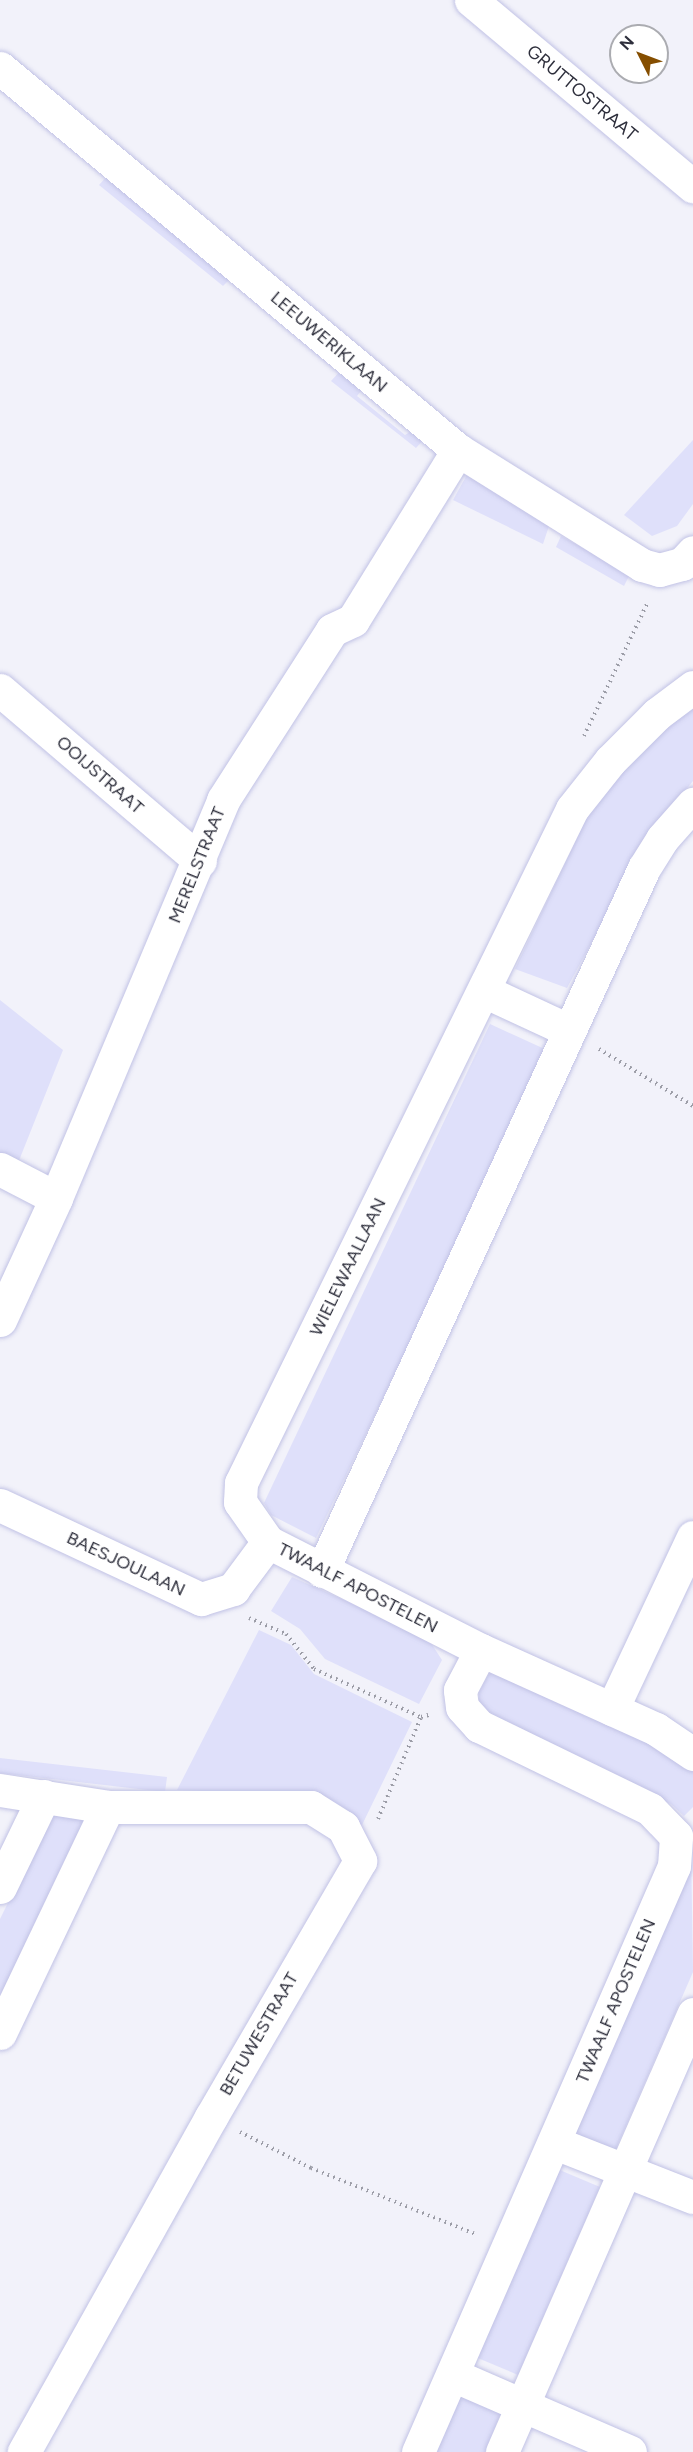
<!DOCTYPE html>
<html>
<head>
<meta charset="utf-8">
<style>
  body { margin:0 }
  #map { position:relative; width:693px; height:2452px; overflow:hidden; background:#f2f2fa; font-family:Figtree,sans-serif }
  div>[style] { position:absolute }
  [style*='--x'] { left:calc(var(--x)*1px); top:calc(var(--y)*1px); width:calc(var(--w)*1px); rotate:calc(var(--a)*1deg) }
  .green>* { inset:0; background:#dfe0fa }
  .path>* { height:4px; margin-top:-2px; transform-origin:0; background:repeating-linear-gradient(90deg,#9c9da7 0 1.5px,transparent 0 6px) }
  .roads { filter:drop-shadow(0 0 2px #c1c2e5) drop-shadow(0 0 2px #c1c2e5) }
  .minor>* { height:33px; margin:-16.5px; padding:0 16.5px; transform-origin:16.5px; border-radius:16.5px; background:#fff }
  span { translate:-50% -50%; white-space:nowrap; text-align:center; line-height:1.15; -webkit-text-stroke:4.5px #fff; paint-order:stroke }
  .street-label { font-size:18px; color:#2e2f3c }
  .north { position:absolute; left:609px; top:24px; width:60px; height:60px; box-sizing:border-box; background:#fff; border:2px solid #abacb1; border-radius:50%; rotate:312deg; font-size:16px; font-weight:700; line-height:24px; text-align:center; color:#2e2f3c }
  .north::after { content:''; display:block; margin:auto; width:21px; height:27px; background:#854e00; clip-path:polygon(50% 0,100% 100%,50% 72%,0 100%) }
</style>
</head>
<body>
<div id="map">
  <div class="green">
    <i style="clip-path:polygon(109px 174px,231px 278px,223px 286px,99px 185px)"></i>
    <i style="clip-path:polygon(343px 368px,366px 385px,357px 396px,405px 435px,416px 428px,425px 438px,416px 448px,331px 381px)"></i>
    <i style="clip-path:polygon(693px 440px,693px 504px,677px 526px,652px 536px,624px 515px)"></i>
    <i style="clip-path:polygon(468px 473px,549px 526px,543px 544px,453px 500px)"></i>
    <i style="clip-path:polygon(561px 536px,630px 574px,624px 586px,556px 547px)"></i>
    <i style="clip-path:polygon(693px 707px,693px 781px,652px 830px,567px 988px,515px 969px,586px 819px,609px 783px,640px 746px)"></i>
    <i style="clip-path:polygon(0 1000px,63px 1050px,16px 1168px,0 1159px)"></i>
    <i style="clip-path:polygon(490px 1024px,549px 1051px,316px 1538px,271px 1515px,264px 1503px)"></i>
    <i style="clip-path:polygon(292px 1577px,427px 1637px,442px 1660px,419px 1704px,325px 1659px,300px 1629px,271px 1611px)"></i>
    <i style="clip-path:polygon(259px 1630px,291px 1645px,314px 1674px,412px 1722px,362px 1825px,303px 1795px,177px 1790px)"></i>
    <i style="clip-path:polygon(498px 1668px,693px 1765px,693px 1807px,684px 1816px,671px 1804px,495px 1718px,479px 1704px,479px 1692px,488px 1675px)"></i>
    <i style="clip-path:polygon(0 1758px,167px 1777px,165px 1792px,0 1773px)"></i>
    <i style="clip-path:polygon(52px 1814px,89px 1820px,0 1997px,0 1919px)"></i>
    <i style="clip-path:polygon(691px 1847px,693px 1972px,615px 2151px,570px 2132px)"></i>
    <i style="clip-path:polygon(555px 2168px,600px 2187px,518px 2375px,473px 2356px)"></i>
    <i style="clip-path:polygon(457px 2394px,501px 2413px,485px 2452px,431px 2452px)"></i>
  </div>
  <div class="path">
    <i style="--x:584;--y:736;--w:148;--a:-64.5"></i>
    <i style="--x:599;--y:1049;--w:110;--a:31.2"></i>
    <i style="--x:249;--y:1618;--w:40;--a:23.4"></i>
    <i style="--x:286;--y:1634;--w:45;--a:51.3"></i>
    <i style="--x:314;--y:1669;--w:117;--a:24.2"></i>
    <i style="--x:378;--y:1819;--w:111;--a:-67.1"></i>
    <i style="--x:421;--y:1717;--w:8;--a:-14"></i>
    <i style="--x:240;--y:2132;--w:80;--a:26.9"></i>
    <i style="--x:311;--y:2168;--w:177;--a:21.9"></i>
  </div>
  <div class="roads">
    <div class="minor">
      <i style="--x:471;--y:0;--w:290;--a:40"></i>
      <i style="--x:0;--y:68;--w:596;--a:39.83"></i>
      <i style="--x:458;--y:450;--w:217;--a:32"></i>
      <i style="--x:642;--y:565;--w:18;--a:16"></i>
      <i style="--x:659;--y:570;--w:24;--a:-15"></i>
      <i style="--x:682;--y:564;--w:16;--a:-47"></i>
      <i style="--x:693;--y:687;--w:45;--a:143.1"></i>
      <i style="--x:657;--y:714;--w:66;--a:135"></i>
      <i style="--x:610;--y:761;--w:61;--a:128.4"></i>
      <i style="--x:572;--y:809;--w:751;--a:116.16"></i>
      <i style="--x:241;--y:1483;--w:19;--a:93"></i>
      <i style="--x:240;--y:1502;--w:49;--a:55"></i>
      <i style="--x:268;--y:1542;--w:239;--a:26.9"></i>
      <i style="--x:481;--y:1650;--w:192;--a:24.3"></i>
      <i style="--x:656;--y:1729;--w:45;--a:34"></i>
      <i style="--x:0;--y:690;--w:263;--a:40.5"></i>
      <i style="--x:484;--y:991;--w:93;--a:24.9"></i>
      <i style="--x:0;--y:1169;--w:63;--a:27.4"></i>
      <i style="--x:0;--y:1320;--w:134;--a:-65.3"></i>
      <i style="--x:56;--y:1198;--w:432;--a:-67.2"></i>
      <i style="--x:223;--y:800;--w:202;--a:-57.3"></i>
      <i style="--x:332;--y:630;--w:23;--a:-25"></i>
      <i style="--x:353;--y:620;--w:200;--a:-58.3"></i>
      <i style="--x:0;--y:1505;--w:222;--a:25.1"></i>
      <i style="--x:201;--y:1599;--w:34;--a:-17"></i>
      <i style="--x:233;--y:1589;--w:59;--a:-53.3"></i>
      <i style="--x:322;--y:1571;--w:773;--a:-65.39"></i>
      <i style="--x:644;--y:868;--w:34;--a:-58"></i>
      <i style="--x:662;--y:839;--w:47;--a:-48.5"></i>
      <i style="--x:612;--y:1709;--w:190;--a:-64.8"></i>
      <i style="--x:0;--y:1790;--w:109;--a:8.9"></i>
      <i style="--x:108;--y:1807;--w:203;--a:0"></i>
      <i style="--x:311;--y:1807;--w:38;--a:32"></i>
      <i style="--x:343;--y:1827;--w:38;--a:63"></i>
      <i style="--x:360;--y:1861;--w:296;--a:120.2"></i>
      <i style="--x:211;--y:2117;--w:384;--a:119.2"></i>
      <i style="--x:0;--y:1887;--w:101;--a:-64.2"></i>
      <i style="--x:0;--y:2033;--w:250;--a:-64.5"></i>
      <i style="--x:555;--y:2143;--w:148;--a:21.4"></i>
      <i style="--x:453;--y:2375;--w:193;--a:23.5"></i>
      <i style="--x:418;--y:2452;--w:639;--a:-66.4"></i>
      <i style="--x:674;--y:1866;--w:30;--a:-86"></i>
      <i style="--x:676;--y:1836;--w:37;--a:-134"></i>
      <i style="--x:650;--y:1809;--w:190;--a:-154.1"></i>
      <i style="--x:479;--y:1726;--w:25;--a:-132"></i>
      <i style="--x:462;--y:1707;--w:17;--a:-97"></i>
      <i style="--x:460;--y:1690;--w:45;--a:-62.3"></i>
      <i style="--x:502;--y:2452;--w:478;--a:-66.4"></i>
    </div>
  </div>
  <div class="street-label">
    <span style="left:582px;top:93px;rotate:40deg">GRUTTOSTRAAT</span>
    <span style="left:329px;top:342px;rotate:40deg">LEEUWERIKLAAN</span>
    <span style="left:100px;top:775px;rotate:41deg">OOIJSTRAAT</span>
    <span style="left:197px;top:865px;rotate:-68deg">MERELSTRAAT</span>
    <span style="left:348px;top:1267px;rotate:-64deg">WIELEWAALLAAN</span>
    <span style="left:126px;top:1564px;rotate:25deg">BAESJOULAAN</span>
    <span style="left:358px;top:1588px;rotate:27deg">TWAALF APOSTELEN</span>
    <span style="left:616px;top:2001px;rotate:-67deg">TWAALF APOSTELEN</span>
    <span style="left:259px;top:2034px;rotate:-60deg">BETUWESTRAAT</span>
  </div>
  <div class="north">N</div>
</div>
</body>
</html>
